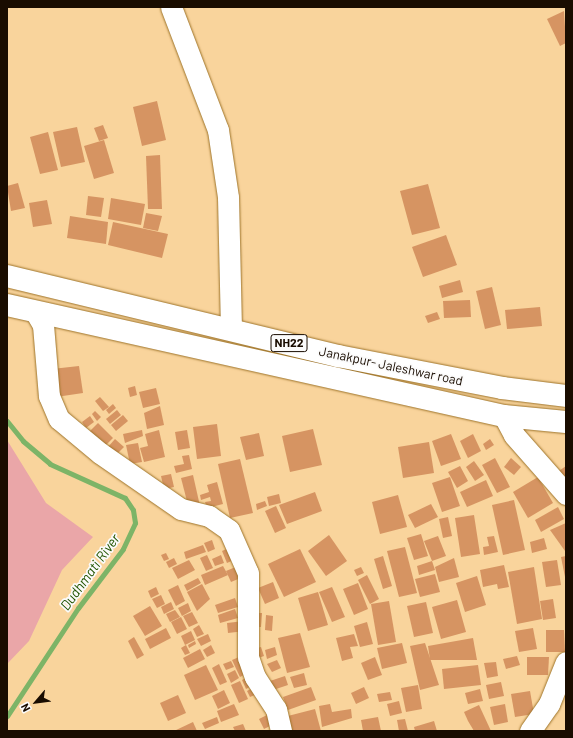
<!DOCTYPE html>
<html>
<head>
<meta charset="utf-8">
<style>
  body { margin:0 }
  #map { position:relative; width:573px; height:738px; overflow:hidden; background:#f9d49c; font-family:Barlow,sans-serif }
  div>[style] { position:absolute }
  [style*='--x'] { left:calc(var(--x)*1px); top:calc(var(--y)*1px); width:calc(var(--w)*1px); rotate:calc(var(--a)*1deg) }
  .green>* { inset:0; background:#eaa6a8 }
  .stream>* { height:5px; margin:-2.5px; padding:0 2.5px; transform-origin:2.5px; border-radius:2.5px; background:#7db467 }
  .building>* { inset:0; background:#d69462 }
  .roads { filter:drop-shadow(0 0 1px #9e742a) drop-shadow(0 0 1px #9e742a) }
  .minor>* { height:21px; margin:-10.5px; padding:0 10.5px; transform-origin:10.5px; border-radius:10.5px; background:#fff }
  .highway>* { height:22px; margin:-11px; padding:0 11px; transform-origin:11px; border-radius:11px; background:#fff }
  span { translate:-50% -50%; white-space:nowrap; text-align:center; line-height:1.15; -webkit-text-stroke:3.5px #fbfbfb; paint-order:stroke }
  .shield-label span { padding:1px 3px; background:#fbfbfb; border:1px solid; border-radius:3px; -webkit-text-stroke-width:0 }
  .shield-label { font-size:12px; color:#190c00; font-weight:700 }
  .street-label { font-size:13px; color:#190c00 }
  .water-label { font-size:14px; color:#225501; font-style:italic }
  .frame { position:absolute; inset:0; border:8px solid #190c00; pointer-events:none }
  .north { position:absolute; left:16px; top:682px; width:40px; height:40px; -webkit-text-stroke:3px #fbfbfb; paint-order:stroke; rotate:242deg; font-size:11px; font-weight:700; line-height:16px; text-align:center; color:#190c00 }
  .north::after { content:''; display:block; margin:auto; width:14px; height:18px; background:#190c00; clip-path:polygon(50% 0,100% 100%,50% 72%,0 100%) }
</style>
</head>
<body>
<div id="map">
  <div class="green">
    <i style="clip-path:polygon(7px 440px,46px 503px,93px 537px,62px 570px,29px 641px,7px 664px)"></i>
  </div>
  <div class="stream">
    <i style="--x:7;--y:421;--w:26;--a:51"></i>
    <i style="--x:23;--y:441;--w:35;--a:40"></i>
    <i style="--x:50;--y:464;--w:82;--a:24.4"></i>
    <i style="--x:125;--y:498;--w:14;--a:56"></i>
    <i style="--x:133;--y:510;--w:13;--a:81"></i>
    <i style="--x:135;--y:523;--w:29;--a:115"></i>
    <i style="--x:123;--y:549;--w:74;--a:127.3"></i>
    <i style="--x:78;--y:608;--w:129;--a:123.3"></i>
  </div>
  <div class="building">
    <i style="clip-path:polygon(564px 11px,566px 43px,560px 46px,547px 19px)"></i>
    <i style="clip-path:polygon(157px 101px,166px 140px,142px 146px,133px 107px)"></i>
    <i style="clip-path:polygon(103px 125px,108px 138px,99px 141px,94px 128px)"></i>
    <i style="clip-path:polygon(77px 127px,85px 162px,61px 167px,53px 132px)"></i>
    <i style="clip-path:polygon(48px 132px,58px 170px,40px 174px,30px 137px)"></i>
    <i style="clip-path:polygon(104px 140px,114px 173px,94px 179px,84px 146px)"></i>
    <i style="clip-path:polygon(160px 155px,162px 209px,148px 209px,146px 156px)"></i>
    <i style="clip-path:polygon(18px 183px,25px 208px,11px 211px,7px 186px)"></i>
    <i style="clip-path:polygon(428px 184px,440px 228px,412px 235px,400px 191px)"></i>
    <i style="clip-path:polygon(88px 196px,104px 198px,101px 217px,86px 215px)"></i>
    <i style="clip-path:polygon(111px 198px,145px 204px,141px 225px,108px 219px)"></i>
    <i style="clip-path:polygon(47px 200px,52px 224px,33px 227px,29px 203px)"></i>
    <i style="clip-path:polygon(146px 213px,162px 216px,158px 231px,143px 228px)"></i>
    <i style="clip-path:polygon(70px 216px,108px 222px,106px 244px,67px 238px)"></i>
    <i style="clip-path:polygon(113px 222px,168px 234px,162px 258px,108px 245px)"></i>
    <i style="clip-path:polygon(446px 235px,457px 265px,423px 277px,412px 247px)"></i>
    <i style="clip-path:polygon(460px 280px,463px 292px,442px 298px,439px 286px)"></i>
    <i style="clip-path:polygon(492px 287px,501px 325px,485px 329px,476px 291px)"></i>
    <i style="clip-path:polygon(470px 300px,471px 317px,444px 318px,443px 301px)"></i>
    <i style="clip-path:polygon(540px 307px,542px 326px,507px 329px,505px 310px)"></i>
    <i style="clip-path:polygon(437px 312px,440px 319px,428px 323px,425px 316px)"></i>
    <i style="clip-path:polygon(79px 366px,83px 393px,56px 397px,52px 369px)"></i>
    <i style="clip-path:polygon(135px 386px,137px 395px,130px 397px,128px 388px)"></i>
    <i style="clip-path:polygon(156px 388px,160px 404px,143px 408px,139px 392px)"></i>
    <i style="clip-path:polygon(100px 397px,109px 407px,103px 411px,95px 401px)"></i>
    <i style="clip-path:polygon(113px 404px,116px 408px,109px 414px,106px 410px)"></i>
    <i style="clip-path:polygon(160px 406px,164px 425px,147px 429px,144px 413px)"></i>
    <i style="clip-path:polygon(117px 410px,121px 415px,110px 424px,106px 419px)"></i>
    <i style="clip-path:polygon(95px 411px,101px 417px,97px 421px,92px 414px)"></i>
    <i style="clip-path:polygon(123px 415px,128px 421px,116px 431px,111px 425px)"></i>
    <i style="clip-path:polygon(90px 416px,94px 422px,86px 428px,82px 422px)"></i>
    <i style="clip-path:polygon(98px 423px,113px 438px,102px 449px,87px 434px)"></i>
    <i style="clip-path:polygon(217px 424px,221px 456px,197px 459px,193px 427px)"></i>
    <i style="clip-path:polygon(313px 429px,322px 465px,290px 472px,282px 436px)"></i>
    <i style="clip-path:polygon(142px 430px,143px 436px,125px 443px,123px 434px)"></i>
    <i style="clip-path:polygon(159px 430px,165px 457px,144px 462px,140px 448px,148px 446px,145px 434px)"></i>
    <i style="clip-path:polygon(187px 430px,190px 448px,178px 450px,175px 432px)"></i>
    <i style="clip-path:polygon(259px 433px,264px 456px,246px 460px,240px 437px)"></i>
    <i style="clip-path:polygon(451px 434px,461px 459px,441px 466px,432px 441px)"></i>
    <i style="clip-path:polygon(473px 434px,481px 451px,468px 458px,460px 441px)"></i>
    <i style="clip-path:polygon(115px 439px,124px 447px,117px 454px,108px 447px)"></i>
    <i style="clip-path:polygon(490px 439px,494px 445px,486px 450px,483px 444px)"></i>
    <i style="clip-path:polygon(429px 442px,434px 473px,403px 478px,398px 447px)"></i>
    <i style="clip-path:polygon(138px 443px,142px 462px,130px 464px,126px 445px)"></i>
    <i style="clip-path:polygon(189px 455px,192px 469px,176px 473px,174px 466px,184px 464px,182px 456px)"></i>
    <i style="clip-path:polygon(495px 458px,510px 487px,497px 493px,482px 465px)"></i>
    <i style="clip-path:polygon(511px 458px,521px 467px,514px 475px,504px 467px)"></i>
    <i style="clip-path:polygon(240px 459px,253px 513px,230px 518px,218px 464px)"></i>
    <i style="clip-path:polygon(474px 461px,484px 475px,475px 481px,466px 467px)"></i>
    <i style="clip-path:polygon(460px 466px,468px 481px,457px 488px,448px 472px)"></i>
    <i style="clip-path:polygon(566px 466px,566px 487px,556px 473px)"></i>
    <i style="clip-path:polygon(171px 474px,174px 487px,164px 489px,161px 476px)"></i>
    <i style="clip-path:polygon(193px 475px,200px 506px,189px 509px,181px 478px)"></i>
    <i style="clip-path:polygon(450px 477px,460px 506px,442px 512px,432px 483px)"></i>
    <i style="clip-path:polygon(538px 477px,553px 503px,528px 518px,513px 492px)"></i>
    <i style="clip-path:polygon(486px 480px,493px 496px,467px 507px,460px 492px)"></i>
    <i style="clip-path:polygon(217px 482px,223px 504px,207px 508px,205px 502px,211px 501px,210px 497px,201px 500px,200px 495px,209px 492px,207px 485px)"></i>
    <i style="clip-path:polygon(315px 492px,322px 511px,287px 524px,279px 505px)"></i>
    <i style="clip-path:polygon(279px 494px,281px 503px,269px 506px,267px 497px)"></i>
    <i style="clip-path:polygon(398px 495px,407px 527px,380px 534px,372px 502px)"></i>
    <i style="clip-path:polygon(514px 500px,525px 550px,503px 555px,492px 505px)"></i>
    <i style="clip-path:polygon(265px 501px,267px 506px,257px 510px,256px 504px)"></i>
    <i style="clip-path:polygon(431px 504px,438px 517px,415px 528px,408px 515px)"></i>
    <i style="clip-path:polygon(276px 506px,286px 528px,275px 533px,265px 511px)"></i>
    <i style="clip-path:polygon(558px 507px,564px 519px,541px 532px,535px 520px)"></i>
    <i style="clip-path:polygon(474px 515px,480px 554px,461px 557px,455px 518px)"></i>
    <i style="clip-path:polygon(448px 517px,452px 536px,443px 538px,439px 519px)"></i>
    <i style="clip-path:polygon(566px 523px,566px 551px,565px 551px,550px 530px)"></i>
    <i style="clip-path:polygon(421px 534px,428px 556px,414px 560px,407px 538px)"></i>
    <i style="clip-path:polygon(329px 535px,347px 561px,326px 576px,308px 551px)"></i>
    <i style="clip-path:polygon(438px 536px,446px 556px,432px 561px,424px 541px)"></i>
    <i style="clip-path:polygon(494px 536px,498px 552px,484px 555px,483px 547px,489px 546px,487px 537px)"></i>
    <i style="clip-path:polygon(544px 538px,547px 549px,532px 553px,530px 542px)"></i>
    <i style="clip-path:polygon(212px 540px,215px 549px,208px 552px,204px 543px)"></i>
    <i style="clip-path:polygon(203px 545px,206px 552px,186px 559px,184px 552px)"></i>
    <i style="clip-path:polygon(233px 546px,238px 558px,227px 563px,222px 551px)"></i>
    <i style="clip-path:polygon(405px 547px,417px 593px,399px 597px,387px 551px)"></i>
    <i style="clip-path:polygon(300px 549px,316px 582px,284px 597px,268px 564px)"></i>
    <i style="clip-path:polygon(166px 553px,169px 559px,164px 561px,161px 555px)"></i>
    <i style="clip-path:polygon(207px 555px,213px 568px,206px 571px,200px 558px)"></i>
    <i style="clip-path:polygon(221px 555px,224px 563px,215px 566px,212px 559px)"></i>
    <i style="clip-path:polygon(383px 556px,392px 586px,383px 589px,374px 559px)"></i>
    <i style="clip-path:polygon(566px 556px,566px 577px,565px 577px,561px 557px)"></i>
    <i style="clip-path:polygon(174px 558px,177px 564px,169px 568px,166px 562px)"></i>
    <i style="clip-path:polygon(454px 558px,459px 577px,439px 582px,435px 567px)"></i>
    <i style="clip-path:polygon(189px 560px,195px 570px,178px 579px,172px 568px)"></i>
    <i style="clip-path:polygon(557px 560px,561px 585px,546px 587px,542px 562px)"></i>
    <i style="clip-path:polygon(432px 561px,435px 570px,419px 575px,417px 566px)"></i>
    <i style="clip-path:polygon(504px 565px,509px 587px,498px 589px,497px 584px,483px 587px,480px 570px)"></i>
    <i style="clip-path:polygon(223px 566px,228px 575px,205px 585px,201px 575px)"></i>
    <i style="clip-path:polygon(238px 566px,243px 577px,231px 582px,226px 571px)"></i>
    <i style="clip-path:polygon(361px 567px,364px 573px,357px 576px,354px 570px)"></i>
    <i style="clip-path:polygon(534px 567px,542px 619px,517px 624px,508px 572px)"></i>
    <i style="clip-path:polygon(435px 574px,440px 592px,420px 597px,415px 579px)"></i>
    <i style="clip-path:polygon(367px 575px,379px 599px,370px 604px,358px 580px)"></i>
    <i style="clip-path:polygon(477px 576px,486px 605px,465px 612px,456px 583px)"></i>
    <i style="clip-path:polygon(198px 578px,201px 583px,187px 591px,184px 585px)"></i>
    <i style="clip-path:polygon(273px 582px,279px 598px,265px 604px,258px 588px)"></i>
    <i style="clip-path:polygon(358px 583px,368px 609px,354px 615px,343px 589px)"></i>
    <i style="clip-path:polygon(202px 584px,210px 599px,197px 611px,187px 592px)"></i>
    <i style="clip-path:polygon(178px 585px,185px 601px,176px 606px,168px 590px)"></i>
    <i style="clip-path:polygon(156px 587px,159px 594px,151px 598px,148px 591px)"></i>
    <i style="clip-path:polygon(332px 587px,345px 617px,332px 622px,319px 592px)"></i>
    <i style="clip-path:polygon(318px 592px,328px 625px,308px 631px,298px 598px)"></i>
    <i style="clip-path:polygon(161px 595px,165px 604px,157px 608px,152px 599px)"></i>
    <i style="clip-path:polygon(235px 598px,238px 607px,218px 613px,215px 605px)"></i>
    <i style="clip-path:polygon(553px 599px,556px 618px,543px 620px,540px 601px)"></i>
    <i style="clip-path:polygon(457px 600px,466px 632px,441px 639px,432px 607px)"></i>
    <i style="clip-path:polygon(389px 601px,396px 642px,378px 645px,371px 604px)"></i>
    <i style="clip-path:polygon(171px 602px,174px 609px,164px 614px,161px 607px)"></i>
    <i style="clip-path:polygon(426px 602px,433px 633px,414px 637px,407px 606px)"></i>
    <i style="clip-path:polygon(188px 603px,191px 611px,182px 616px,178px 608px)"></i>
    <i style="clip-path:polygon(150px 606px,162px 626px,145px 636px,133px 616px)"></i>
    <i style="clip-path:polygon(235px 609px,238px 618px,220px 623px,218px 615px)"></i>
    <i style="clip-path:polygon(175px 610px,180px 617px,170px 622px,166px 614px)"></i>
    <i style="clip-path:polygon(192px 612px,198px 623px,189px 627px,183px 616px)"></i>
    <i style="clip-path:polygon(257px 613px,262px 613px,261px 627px,256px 627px)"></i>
    <i style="clip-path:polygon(266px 615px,273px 616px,272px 631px,265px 630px)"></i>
    <i style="clip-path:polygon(181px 617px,187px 629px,177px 634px,171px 622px)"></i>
    <i style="clip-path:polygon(244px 621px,245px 631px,228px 633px,227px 623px)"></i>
    <i style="clip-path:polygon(367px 622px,373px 644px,360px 647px,354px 626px)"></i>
    <i style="clip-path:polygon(199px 625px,204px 634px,197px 637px,193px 629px)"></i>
    <i style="clip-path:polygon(166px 628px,171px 638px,150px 649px,145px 639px)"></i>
    <i style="clip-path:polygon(533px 628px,537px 649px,519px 652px,515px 631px)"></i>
    <i style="clip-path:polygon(546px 630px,564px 630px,565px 652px,546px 652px)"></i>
    <i style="clip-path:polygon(191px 631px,195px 640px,185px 645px,181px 636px)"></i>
    <i style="clip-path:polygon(300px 633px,310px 667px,287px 673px,278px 638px)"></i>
    <i style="clip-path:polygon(208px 634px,211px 641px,201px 646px,197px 639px)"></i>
    <i style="clip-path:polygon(354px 634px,358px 646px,350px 647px,353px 658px,342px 661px,336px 638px)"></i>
    <i style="clip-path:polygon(134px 637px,144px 655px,137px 659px,128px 641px)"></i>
    <i style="clip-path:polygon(473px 638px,477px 660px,430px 660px,428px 646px)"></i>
    <i style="clip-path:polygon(195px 641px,196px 644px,189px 648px,188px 645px)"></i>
    <i style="clip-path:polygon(402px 643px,407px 663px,382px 669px,377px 648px)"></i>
    <i style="clip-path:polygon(425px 643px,439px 685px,420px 690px,410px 646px)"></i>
    <i style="clip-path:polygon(186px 645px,190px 653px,185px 655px,181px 648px)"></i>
    <i style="clip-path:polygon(211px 645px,215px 653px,207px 657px,203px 650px)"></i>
    <i style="clip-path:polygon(261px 647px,264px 656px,256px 659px,253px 649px)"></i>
    <i style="clip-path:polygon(275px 647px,277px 655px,267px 659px,265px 650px)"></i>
    <i style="clip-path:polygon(200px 649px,205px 659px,188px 668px,183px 658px)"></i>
    <i style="clip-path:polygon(517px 656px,520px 665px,506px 669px,503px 659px)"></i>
    <i style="clip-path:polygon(239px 657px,248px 673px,240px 677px,232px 660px)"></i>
    <i style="clip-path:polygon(375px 657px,382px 675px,368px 680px,361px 663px)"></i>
    <i style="clip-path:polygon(527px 657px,549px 657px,548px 675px,527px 675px)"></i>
    <i style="clip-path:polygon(277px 660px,281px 668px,272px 672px,267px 664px)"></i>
    <i style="clip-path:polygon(231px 661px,234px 667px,226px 670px,223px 664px)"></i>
    <i style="clip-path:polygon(496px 662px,498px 676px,487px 678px,484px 663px)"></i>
    <i style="clip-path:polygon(219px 664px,227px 682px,220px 685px,212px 668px)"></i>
    <i style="clip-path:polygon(206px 665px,218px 690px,195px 700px,184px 675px)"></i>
    <i style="clip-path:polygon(478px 665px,481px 685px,444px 689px,442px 669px)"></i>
    <i style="clip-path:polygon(235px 670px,239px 678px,231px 683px,227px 674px)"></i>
    <i style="clip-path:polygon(304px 673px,307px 685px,294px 688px,290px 677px)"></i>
    <i style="clip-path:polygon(251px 675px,255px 684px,246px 689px,242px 680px)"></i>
    <i style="clip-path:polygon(285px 676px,288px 685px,270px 691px,267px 682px)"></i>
    <i style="clip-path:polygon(240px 681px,248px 699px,239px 703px,231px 685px)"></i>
    <i style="clip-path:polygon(501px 682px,504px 696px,489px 699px,486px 685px)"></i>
    <i style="clip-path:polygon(418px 685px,422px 709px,406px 712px,401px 688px)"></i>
    <i style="clip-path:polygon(256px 686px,260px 693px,250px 697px,247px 691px)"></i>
    <i style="clip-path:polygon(311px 687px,316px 700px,288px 710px,283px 697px)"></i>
    <i style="clip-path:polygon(364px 687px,369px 698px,356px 704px,351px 693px)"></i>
    <i style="clip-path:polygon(480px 689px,483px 701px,468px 704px,465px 693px)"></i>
    <i style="clip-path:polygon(224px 690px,230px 703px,218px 709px,212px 696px)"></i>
    <i style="clip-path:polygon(530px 691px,534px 714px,515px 717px,511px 694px)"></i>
    <i style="clip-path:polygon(390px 692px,392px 700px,379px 702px,377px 694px)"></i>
    <i style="clip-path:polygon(178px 695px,186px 713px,168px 721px,160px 703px)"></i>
    <i style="clip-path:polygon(399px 701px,402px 713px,390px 716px,387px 704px)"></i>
    <i style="clip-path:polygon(234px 704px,239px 715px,221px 722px,217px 711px)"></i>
    <i style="clip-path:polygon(330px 704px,332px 712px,351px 709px,352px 718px,322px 727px,319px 706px)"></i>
    <i style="clip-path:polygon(505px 704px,508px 722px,494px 725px,490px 707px)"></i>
    <i style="clip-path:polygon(479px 705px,491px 731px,474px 731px,468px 721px,464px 712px)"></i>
    <i style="clip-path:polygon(315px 709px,321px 731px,287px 731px,284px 717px)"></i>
    <i style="clip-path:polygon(273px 712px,278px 722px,264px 729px,259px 719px)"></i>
    <i style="clip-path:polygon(217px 717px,219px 723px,205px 729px,202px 723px)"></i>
    <i style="clip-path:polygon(378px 717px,381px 731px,363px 731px,361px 720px)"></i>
    <i style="clip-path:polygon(405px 719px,408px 731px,399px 731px,397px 720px)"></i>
    <i style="clip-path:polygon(434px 721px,437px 731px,415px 731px,414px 727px)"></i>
    <i style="clip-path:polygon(193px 722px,197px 731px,174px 731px)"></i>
    <i style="clip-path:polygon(243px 724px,246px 731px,235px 731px,233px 727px)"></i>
  </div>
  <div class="roads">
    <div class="minor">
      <i style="--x:171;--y:7;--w:132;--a:69.1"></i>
      <i style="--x:218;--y:130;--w:68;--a:81.5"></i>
      <i style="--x:228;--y:197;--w:131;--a:88.7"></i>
      <i style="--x:36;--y:313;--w:14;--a:60"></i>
      <i style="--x:43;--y:325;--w:71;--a:85.2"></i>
      <i style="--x:49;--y:396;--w:25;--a:67"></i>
      <i style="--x:59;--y:419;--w:53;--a:39.7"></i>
      <i style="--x:100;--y:453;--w:98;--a:34.7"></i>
      <i style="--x:181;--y:509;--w:29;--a:14"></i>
      <i style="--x:209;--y:516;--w:24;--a:35"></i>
      <i style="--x:229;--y:530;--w:47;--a:66.2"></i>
      <i style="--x:248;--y:573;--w:84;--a:90"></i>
      <i style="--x:248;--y:657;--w:21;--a:71"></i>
      <i style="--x:255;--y:677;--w:38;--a:57"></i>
      <i style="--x:276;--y:709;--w:23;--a:77"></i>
      <i style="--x:504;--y:416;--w:21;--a:62"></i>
      <i style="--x:514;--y:435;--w:79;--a:48.6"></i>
      <i style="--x:530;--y:731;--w:33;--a:-55"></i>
      <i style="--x:549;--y:704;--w:45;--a:-68"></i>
    </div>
    <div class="highway">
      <i style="--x:7;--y:276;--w:341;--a:13.6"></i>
      <i style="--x:338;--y:356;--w:167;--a:11"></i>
      <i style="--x:502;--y:388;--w:64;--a:7.1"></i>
      <i style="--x:7;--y:305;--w:509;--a:12.59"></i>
      <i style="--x:504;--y:416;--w:62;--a:5.5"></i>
    </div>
  </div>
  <div class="shield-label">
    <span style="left:289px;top:343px">NH22</span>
  </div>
  <div class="street-label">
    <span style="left:391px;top:366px;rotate:12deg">Janakpur- Jaleshwar road</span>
  </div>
  <div class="water-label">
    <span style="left:90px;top:572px;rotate:-54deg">Dudhmati River</span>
  </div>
  <div class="frame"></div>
  <div class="north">N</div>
</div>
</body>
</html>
